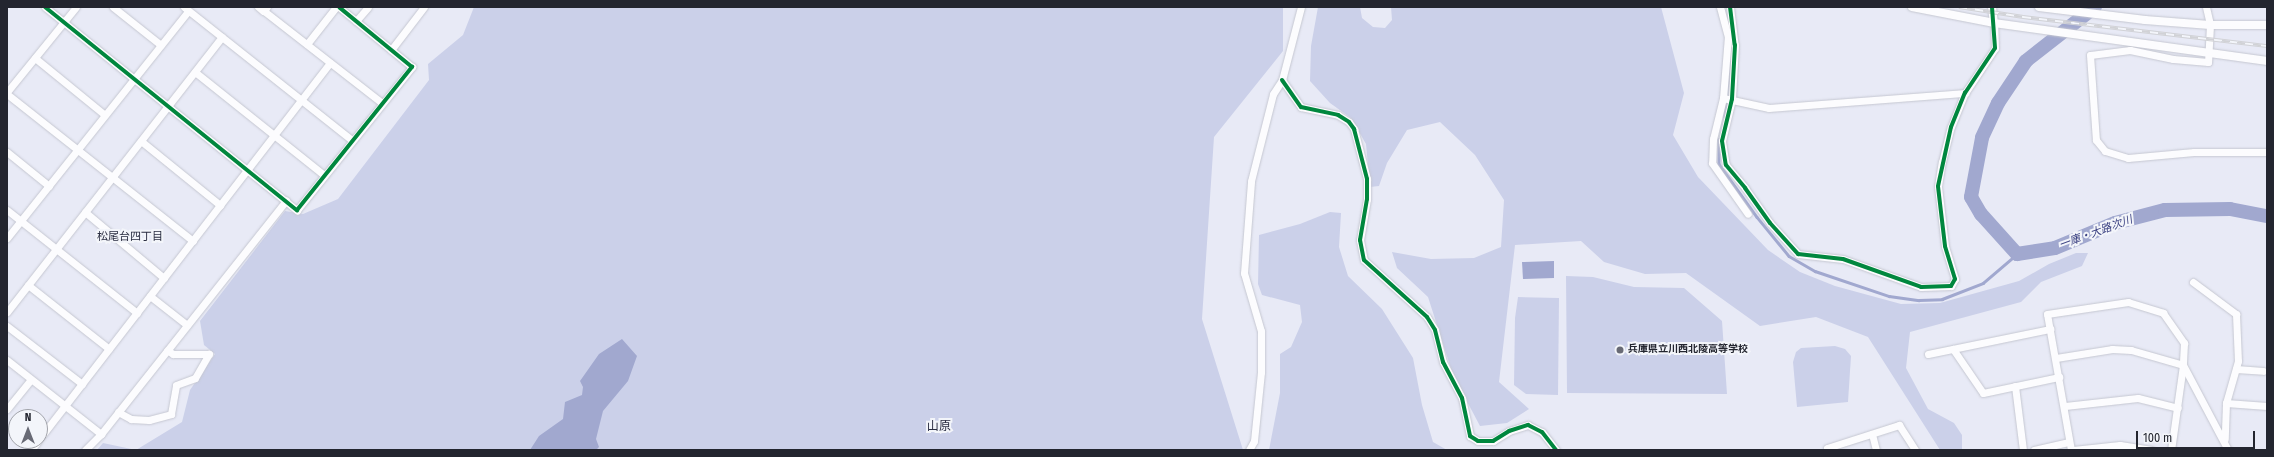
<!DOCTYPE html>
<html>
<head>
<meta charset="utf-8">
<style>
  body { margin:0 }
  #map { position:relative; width:2274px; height:457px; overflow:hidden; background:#e8eaf6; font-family:"Fira Sans Condensed","Noto Sans JP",sans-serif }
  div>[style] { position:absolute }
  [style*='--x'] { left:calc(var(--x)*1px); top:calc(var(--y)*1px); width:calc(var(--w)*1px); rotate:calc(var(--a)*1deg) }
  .green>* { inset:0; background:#cbd0e9 }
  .water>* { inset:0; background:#a1a8cf }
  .stream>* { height:2.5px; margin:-1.25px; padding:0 1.25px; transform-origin:1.25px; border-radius:1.25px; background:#a1a8cf }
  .river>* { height:14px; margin:-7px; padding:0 7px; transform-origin:7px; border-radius:7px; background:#a1a8cf }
  .roads { filter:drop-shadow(0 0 1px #c5c7d1) drop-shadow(0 0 1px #c5c7d1) }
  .minor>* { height:7px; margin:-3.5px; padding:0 3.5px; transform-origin:3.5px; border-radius:3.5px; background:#fcfcfe }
  .tertiary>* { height:8px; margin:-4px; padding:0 4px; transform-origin:4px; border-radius:4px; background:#fcfcfe }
  .rail>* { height:4px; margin-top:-2px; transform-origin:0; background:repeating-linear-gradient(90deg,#f3f5fa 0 8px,#d1d2d6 0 16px); box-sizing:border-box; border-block:1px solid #d1d2d6 }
  .cycleway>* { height:4px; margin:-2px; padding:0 2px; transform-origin:2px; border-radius:2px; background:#00873e }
  .dots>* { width:11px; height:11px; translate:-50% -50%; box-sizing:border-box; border:2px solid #f3f5fa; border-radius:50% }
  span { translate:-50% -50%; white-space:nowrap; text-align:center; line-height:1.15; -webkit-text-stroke:4px #f3f5fa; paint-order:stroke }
  .poi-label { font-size:10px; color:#23252f; font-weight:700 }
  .left { translate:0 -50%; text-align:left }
  .water-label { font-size:11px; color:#3b4182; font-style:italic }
  .neighbourhood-label { font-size:11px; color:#2a2d41 }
  .quarter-label { font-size:12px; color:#2a2d41 }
  .frame { position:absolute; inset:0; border:8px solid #23252f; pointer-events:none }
  .north { position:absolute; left:8px; top:409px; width:40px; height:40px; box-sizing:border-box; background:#f3f5fa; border:1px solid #a0a2a9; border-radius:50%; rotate:0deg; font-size:11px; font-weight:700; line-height:16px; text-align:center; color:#23252f }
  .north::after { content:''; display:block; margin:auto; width:14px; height:18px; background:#686a75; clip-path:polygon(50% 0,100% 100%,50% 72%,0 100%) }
  .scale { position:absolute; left:2136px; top:431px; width:119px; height:18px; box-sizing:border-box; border:2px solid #23252f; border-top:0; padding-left:5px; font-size:12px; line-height:14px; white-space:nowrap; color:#23252f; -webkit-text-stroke:3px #f3f5fa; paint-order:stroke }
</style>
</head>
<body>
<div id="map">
  <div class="green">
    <i style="clip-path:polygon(474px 7px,1283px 7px,1283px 51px,1214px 137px,1202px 319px,1243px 450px,97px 450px,103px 443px,136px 450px,182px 422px,190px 390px,215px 354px,204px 345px,200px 321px,285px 211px,303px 214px,338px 199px,429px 80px,428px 64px,463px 35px)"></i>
    <i style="clip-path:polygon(1318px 7px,1360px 7px,1362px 18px,1373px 27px,1385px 28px,1392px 20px,1391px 7px,1661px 7px,1684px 93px,1673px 135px,1698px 177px,1768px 250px,1800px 272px,1835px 286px,1901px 304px,1940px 303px,2019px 281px,2049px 264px,2076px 253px,2088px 253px,2082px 266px,2041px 282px,2021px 302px,1910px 332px,1906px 368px,1928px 409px,1954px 423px,1962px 435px,1962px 450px,1940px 450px,1868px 337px,1816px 317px,1760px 326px,1686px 273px,1645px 274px,1604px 262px,1581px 241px,1515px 245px,1499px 382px,1529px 409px,1507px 423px,1480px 426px,1453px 375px,1428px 297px,1397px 268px,1392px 252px,1431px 259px,1474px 258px,1501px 247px,1504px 200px,1475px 155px,1440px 122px,1407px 130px,1387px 163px,1379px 186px,1370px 187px,1366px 144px,1351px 118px,1330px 103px,1310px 81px,1311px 46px)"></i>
    <i style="clip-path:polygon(1330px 212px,1341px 213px,1339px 247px,1348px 276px,1382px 309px,1413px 358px,1422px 405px,1433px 442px,1447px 450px,1269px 450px,1280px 393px,1280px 354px,1291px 347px,1302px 322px,1300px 305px,1262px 295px,1258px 284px,1259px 235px,1300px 224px)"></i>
    <i style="clip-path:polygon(1566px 276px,1593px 277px,1634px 287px,1684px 288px,1722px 321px,1727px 394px,1567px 393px)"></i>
    <i style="clip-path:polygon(1518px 297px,1559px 298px,1558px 395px,1526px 394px,1514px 385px,1515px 318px)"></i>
    <i style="clip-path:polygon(1835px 346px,1845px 349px,1851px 356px,1848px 402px,1797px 407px,1793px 362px,1796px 352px,1801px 348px)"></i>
  </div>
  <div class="water">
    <i style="clip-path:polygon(1554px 261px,1554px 278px,1523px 279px,1522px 262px)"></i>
    <i style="clip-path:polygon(622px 339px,637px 356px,628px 381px,603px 411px,596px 439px,599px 447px,596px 450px,530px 450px,539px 436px,563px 419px,565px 402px,582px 395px,583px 387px,580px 381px,599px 354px)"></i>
  </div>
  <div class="stream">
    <i style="--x:1724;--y:117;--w:61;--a:-84.4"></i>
    <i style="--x:1719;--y:139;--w:25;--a:90"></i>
    <i style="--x:1719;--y:164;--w:65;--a:54.4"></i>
    <i style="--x:1757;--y:217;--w:50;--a:50.6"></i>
    <i style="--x:1789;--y:256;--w:30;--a:30"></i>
    <i style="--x:1815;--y:271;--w:78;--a:18.7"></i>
    <i style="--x:1889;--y:296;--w:30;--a:8"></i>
    <i style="--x:1919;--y:300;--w:23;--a:-2"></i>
    <i style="--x:1942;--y:299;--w:44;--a:-21.3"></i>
    <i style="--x:1983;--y:283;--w:45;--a:-40.5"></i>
  </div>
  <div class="river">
    <i style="--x:2095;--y:7;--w:88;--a:142"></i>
    <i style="--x:2026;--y:61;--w:50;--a:123.7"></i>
    <i style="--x:1998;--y:103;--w:38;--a:115"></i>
    <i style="--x:1982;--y:138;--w:60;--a:100.6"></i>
    <i style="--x:1971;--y:197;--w:20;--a:60"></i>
    <i style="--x:1981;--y:214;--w:54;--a:48"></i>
    <i style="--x:2017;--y:254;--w:38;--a:-9"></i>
    <i style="--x:2055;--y:248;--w:65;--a:-22.6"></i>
    <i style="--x:2115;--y:223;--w:52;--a:-14.6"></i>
    <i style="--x:2165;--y:210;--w:65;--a:-0.9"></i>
    <i style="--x:2230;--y:209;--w:38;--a:11"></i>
  </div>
  <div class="roads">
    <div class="minor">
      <i style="--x:45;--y:7;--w:324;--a:38.9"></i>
      <i style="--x:297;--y:210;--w:184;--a:-51.2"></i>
      <i style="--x:412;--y:67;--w:94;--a:-140.6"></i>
      <i style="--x:113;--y:7;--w:61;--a:38.4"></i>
      <i style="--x:184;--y:7;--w:214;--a:38.4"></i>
      <i style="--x:1720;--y:7;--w:30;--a:75"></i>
      <i style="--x:1728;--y:36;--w:62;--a:94.6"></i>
      <i style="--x:1723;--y:98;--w:42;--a:103.7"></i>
      <i style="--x:1713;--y:139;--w:24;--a:92"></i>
      <i style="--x:1712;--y:163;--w:62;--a:54.8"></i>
      <i style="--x:1730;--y:7;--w:38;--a:83"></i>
      <i style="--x:1735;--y:45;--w:54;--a:93.2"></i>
      <i style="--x:1732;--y:99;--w:43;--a:103.4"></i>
      <i style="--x:1722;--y:141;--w:24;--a:81"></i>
      <i style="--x:1726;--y:165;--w:30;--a:50"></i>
      <i style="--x:1745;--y:188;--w:43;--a:54.5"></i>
      <i style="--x:1770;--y:223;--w:42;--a:47.9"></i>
      <i style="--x:1798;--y:254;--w:45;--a:6.3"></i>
      <i style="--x:1843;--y:259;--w:83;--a:19.7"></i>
      <i style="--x:1921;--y:287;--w:30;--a:-2"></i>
      <i style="--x:1951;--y:286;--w:8;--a:-60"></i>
      <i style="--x:1955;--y:279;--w:34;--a:-107"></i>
      <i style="--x:1945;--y:246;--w:60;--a:-96.7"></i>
      <i style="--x:1938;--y:186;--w:24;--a:-81"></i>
      <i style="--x:1942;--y:162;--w:36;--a:-76"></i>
      <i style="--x:1951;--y:127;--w:37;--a:-68"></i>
      <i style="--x:1965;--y:93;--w:54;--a:-56.3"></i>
      <i style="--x:1995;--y:48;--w:25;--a:-92"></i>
      <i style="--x:2206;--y:7;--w:18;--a:77"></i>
      <i style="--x:2210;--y:25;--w:37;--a:93"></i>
      <i style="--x:2208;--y:62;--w:35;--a:-175"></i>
      <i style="--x:2173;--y:59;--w:44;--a:-168.2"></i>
      <i style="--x:2130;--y:50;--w:40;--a:172.9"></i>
      <i style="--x:2090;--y:55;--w:85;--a:86"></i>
      <i style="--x:2096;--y:140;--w:14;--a:51"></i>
      <i style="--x:2105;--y:151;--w:24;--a:17"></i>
      <i style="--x:2128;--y:158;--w:66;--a:-5.2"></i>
      <i style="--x:2194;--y:152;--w:73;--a:0"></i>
      <i style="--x:264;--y:11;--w:150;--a:37.9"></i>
      <i style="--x:356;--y:21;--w:18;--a:-49"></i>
      <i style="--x:307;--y:44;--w:47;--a:-51.9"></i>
      <i style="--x:391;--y:50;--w:54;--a:-52.5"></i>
      <i style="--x:35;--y:58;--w:90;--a:39.2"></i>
      <i style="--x:195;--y:72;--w:165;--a:38.6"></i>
      <i style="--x:1282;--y:80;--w:33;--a:55"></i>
      <i style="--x:1301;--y:107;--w:38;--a:12"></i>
      <i style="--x:1338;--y:115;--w:13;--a:32"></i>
      <i style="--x:1349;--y:122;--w:9;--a:54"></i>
      <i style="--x:1354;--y:129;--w:52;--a:75.4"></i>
      <i style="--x:1367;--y:179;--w:20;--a:90"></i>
      <i style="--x:1367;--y:199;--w:42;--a:99.7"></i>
      <i style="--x:1360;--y:240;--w:20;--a:79"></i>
      <i style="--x:1364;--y:260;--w:85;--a:42.1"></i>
      <i style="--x:1427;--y:317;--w:15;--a:58"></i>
      <i style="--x:1435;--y:330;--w:33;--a:76"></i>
      <i style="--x:1443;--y:362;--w:41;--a:62.2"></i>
      <i style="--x:1462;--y:398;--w:39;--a:78"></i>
      <i style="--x:1470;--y:436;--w:9;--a:32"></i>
      <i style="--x:1478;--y:441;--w:15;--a:0"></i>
      <i style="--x:1493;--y:441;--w:19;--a:-32"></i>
      <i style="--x:1509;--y:431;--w:20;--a:-18"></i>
      <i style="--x:1528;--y:425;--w:16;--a:27"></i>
      <i style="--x:1542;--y:432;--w:23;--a:52"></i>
      <i style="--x:7;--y:92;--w:109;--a:-50.9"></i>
      <i style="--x:7;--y:94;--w:237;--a:38.3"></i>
      <i style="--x:1723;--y:98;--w:47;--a:12.3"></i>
      <i style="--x:1769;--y:108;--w:197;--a:-4.4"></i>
      <i style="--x:141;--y:141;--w:102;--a:39"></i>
      <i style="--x:7;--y:152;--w:54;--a:39"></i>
      <i style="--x:7;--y:210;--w:166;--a:38.4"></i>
      <i style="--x:85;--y:212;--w:103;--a:39.9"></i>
      <i style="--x:7;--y:238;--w:290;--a:-51.4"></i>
      <i style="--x:2193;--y:282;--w:54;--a:36.7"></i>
      <i style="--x:2236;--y:314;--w:47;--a:87.6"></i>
      <i style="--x:2238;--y:361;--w:44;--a:105.9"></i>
      <i style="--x:2226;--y:403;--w:36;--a:92"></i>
      <i style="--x:28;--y:285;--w:103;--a:38.3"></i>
      <i style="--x:150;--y:296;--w:47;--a:38.1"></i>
      <i style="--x:7;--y:312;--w:349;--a:-52"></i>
      <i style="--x:7;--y:326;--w:95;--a:37.7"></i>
      <i style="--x:1953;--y:349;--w:53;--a:55.7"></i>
      <i style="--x:1983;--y:393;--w:78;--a:-11.9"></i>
      <i style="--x:1928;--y:354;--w:125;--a:-11.6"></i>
      <i style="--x:2056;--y:358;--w:57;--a:-9.1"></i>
      <i style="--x:2112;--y:349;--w:19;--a:3"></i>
      <i style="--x:2131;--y:350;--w:54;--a:16.1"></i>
      <i style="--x:2183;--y:365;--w:86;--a:98"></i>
      <i style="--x:7;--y:360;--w:120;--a:38.2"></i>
      <i style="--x:2236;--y:369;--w:27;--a:4"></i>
      <i style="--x:2015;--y:386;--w:64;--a:82.9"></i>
      <i style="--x:2226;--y:403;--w:41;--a:4.2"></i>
      <i style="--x:2065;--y:406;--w:73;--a:-6.3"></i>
      <i style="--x:2138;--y:398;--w:41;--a:14"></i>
      <i style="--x:7;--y:409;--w:38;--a:-51"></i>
      <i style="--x:118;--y:412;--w:15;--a:28"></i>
      <i style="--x:131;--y:419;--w:18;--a:3"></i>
      <i style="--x:149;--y:420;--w:23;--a:-15"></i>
      <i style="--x:171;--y:414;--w:29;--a:-80"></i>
      <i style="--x:176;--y:385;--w:20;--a:-20"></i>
      <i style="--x:195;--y:378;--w:28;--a:-60"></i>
      <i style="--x:209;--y:354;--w:36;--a:180"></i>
      <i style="--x:173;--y:354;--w:7;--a:-146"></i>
      <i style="--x:1872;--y:434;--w:16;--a:76"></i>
      <i style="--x:40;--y:438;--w:474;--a:-52.3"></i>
      <i style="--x:31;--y:450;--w:11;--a:-52"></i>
      <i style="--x:85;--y:450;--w:23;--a:-45"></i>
      <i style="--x:101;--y:434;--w:298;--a:-51.6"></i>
      <i style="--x:1249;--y:450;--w:10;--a:-61"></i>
      <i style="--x:1254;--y:441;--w:69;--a:-84.2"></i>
      <i style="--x:1261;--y:372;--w:41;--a:-90"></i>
      <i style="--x:1261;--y:331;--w:60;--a:-106.3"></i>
      <i style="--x:1244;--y:273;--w:92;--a:-85.6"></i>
      <i style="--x:1251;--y:181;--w:90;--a:-75.8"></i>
      <i style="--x:1273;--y:94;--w:17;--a:-57"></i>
      <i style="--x:1282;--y:80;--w:75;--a:-75.4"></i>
      <i style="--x:1828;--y:450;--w:2;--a:-117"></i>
      <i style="--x:1827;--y:448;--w:76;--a:-17.7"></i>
      <i style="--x:1899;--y:425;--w:30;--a:57"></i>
      <i style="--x:2034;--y:450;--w:36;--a:-13"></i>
      <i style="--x:2071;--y:450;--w:138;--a:-100"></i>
      <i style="--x:2047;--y:314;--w:82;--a:-8.4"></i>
      <i style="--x:2128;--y:302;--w:37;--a:17"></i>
      <i style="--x:2163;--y:313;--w:37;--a:55"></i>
      <i style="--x:2184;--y:343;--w:22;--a:93"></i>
      <i style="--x:2183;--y:365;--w:96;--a:62.1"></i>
      <i style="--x:2073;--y:450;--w:47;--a:-6.1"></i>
      <i style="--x:2120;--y:445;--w:32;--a:9"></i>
    </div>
    <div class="tertiary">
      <i style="--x:259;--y:7;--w:6;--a:39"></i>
      <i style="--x:264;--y:11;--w:5;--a:-53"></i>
      <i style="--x:1912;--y:7;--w:84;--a:11"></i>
      <i style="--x:1994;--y:23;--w:276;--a:7.9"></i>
      <i style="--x:1992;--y:7;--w:16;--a:83"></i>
      <i style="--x:2039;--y:7;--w:107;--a:7"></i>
      <i style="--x:2145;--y:20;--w:65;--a:4.4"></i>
      <i style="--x:2210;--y:25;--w:57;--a:0"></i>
    </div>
  </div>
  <div class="rail">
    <i style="--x:1959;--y:7;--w:65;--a:8.9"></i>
    <i style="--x:2023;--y:17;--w:246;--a:6.8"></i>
  </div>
  <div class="cycleway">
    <i style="--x:45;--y:7;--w:324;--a:38.9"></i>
    <i style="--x:297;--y:210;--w:184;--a:-51.2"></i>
    <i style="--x:412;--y:67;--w:94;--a:-140.6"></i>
    <i style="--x:1730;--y:7;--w:38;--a:83"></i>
    <i style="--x:1735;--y:45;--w:54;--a:93.2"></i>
    <i style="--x:1732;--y:99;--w:43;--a:103.4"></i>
    <i style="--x:1722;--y:141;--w:24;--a:81"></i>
    <i style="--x:1726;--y:165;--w:30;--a:50"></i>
    <i style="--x:1745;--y:188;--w:43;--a:54.5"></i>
    <i style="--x:1770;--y:223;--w:42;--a:47.9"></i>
    <i style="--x:1798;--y:254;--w:45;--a:6.3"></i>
    <i style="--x:1843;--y:259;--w:83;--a:19.7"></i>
    <i style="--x:1921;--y:287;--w:30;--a:-2"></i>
    <i style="--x:1951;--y:286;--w:8;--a:-60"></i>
    <i style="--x:1955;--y:279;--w:34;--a:-107"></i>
    <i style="--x:1945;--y:246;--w:60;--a:-96.7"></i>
    <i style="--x:1938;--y:186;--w:60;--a:-77.6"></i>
    <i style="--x:1951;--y:127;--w:37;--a:-68"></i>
    <i style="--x:1965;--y:93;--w:54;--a:-56.3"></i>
    <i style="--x:1995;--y:48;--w:41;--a:-94.2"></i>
    <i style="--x:1282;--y:80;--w:33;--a:55"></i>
    <i style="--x:1301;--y:107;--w:38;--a:12"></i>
    <i style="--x:1338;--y:115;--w:13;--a:32"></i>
    <i style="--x:1349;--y:122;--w:9;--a:54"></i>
    <i style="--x:1354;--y:129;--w:52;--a:75.4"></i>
    <i style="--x:1367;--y:179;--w:20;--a:90"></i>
    <i style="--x:1367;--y:199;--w:42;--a:99.7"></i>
    <i style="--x:1360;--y:240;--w:20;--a:79"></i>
    <i style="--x:1364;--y:260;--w:85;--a:42.1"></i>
    <i style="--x:1427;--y:317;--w:15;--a:58"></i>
    <i style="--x:1435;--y:330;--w:33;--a:76"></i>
    <i style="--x:1443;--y:362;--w:41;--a:62.2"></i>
    <i style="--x:1462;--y:398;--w:39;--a:78"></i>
    <i style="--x:1470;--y:436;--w:9;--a:32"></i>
    <i style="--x:1478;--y:441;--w:15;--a:0"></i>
    <i style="--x:1493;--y:441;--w:19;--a:-32"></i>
    <i style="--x:1509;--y:431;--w:20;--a:-18"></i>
    <i style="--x:1528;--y:425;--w:16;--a:27"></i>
    <i style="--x:1542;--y:432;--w:23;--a:52"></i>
  </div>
  <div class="dots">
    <i style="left:1620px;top:350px;background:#686a75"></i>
  </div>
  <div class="poi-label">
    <span class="left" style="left:1628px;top:350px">兵庫県立川西北陵高等学校</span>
  </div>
  <div class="water-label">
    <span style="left:2096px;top:233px;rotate:-20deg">一庫・大路次川</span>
  </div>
  <div class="neighbourhood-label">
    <span style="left:130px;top:237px">松尾台四丁目</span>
  </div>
  <div class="quarter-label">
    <span style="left:939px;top:427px">山原</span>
  </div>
  <div class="frame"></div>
  <div class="north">N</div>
  <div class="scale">100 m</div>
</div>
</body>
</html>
